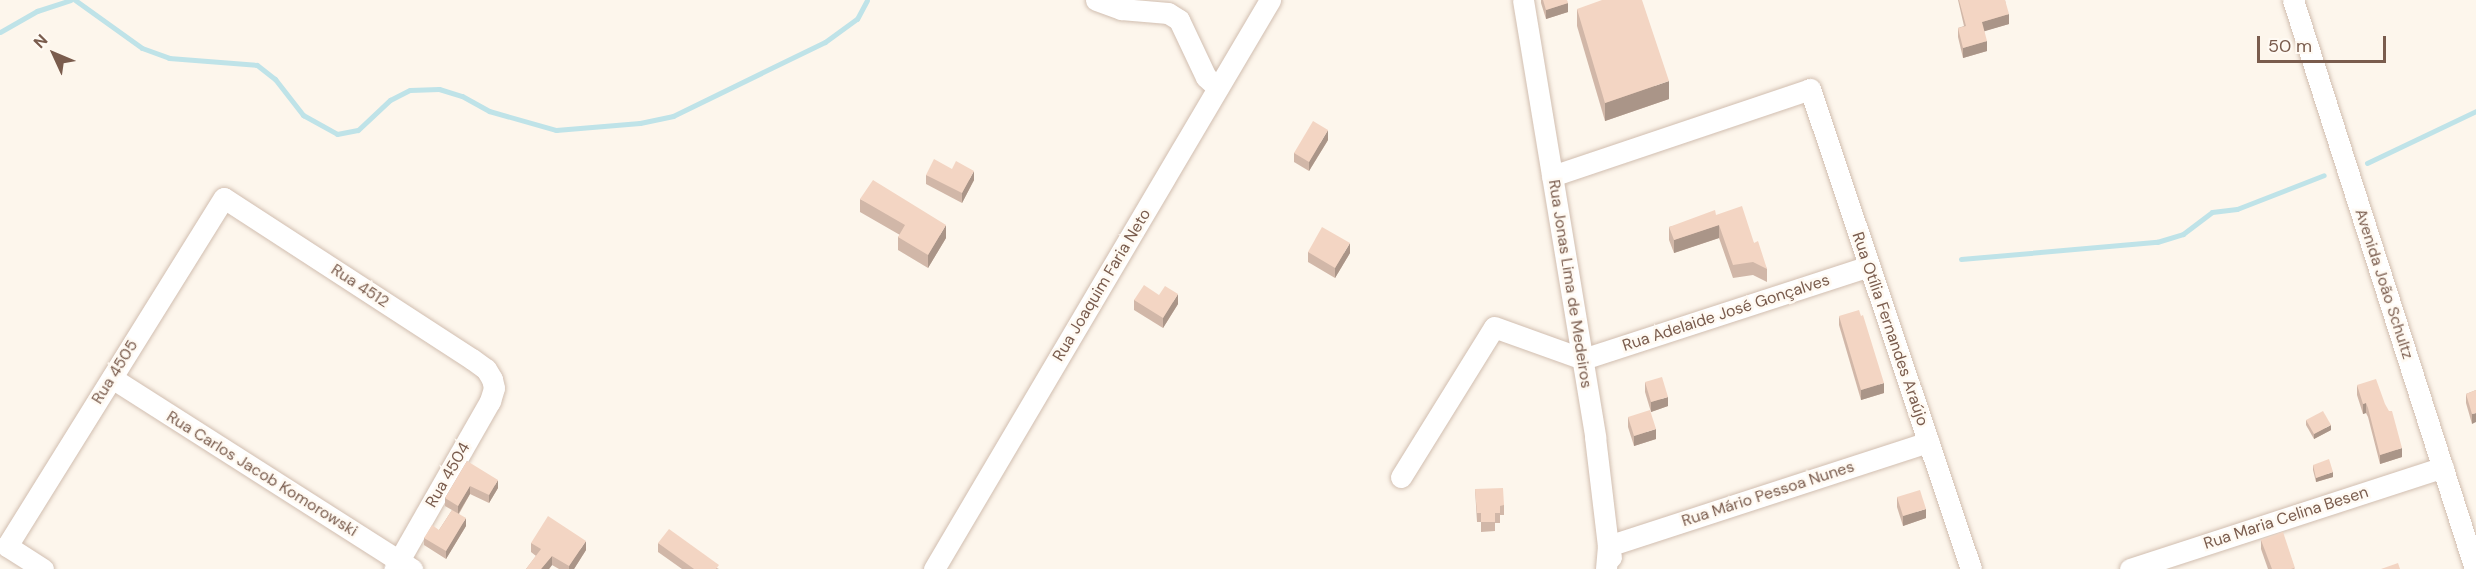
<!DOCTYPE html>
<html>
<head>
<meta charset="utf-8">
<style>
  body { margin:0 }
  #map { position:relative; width:2476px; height:569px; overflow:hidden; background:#fdf6ec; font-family:"DM Sans",sans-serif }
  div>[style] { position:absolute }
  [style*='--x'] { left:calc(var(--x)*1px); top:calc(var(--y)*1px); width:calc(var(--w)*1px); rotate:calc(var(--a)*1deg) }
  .stream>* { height:5px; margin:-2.5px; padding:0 2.5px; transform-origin:2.5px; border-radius:2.5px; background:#bfe3e8 }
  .roads { filter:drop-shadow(0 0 2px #d1beb0) drop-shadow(0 0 2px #d1beb0) }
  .street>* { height:21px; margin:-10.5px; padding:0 10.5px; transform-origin:10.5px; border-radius:10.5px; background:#fff }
  .wall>* { inset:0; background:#d1b7a8 }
  .shaded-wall>* { inset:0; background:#aa9588 }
  .building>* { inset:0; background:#f3d5c3 }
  span { translate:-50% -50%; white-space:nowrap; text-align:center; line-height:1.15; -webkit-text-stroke:5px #fffaf3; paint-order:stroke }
  .street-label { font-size:16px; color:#7a5c4d }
  .north { position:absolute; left:24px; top:24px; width:60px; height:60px; -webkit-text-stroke:4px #fffaf3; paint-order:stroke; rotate:314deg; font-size:16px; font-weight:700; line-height:24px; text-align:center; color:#7a5c4d }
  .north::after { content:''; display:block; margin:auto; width:21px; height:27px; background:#7a5c4d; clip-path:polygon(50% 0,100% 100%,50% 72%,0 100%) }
  .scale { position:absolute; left:2257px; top:36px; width:129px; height:27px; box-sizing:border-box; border:3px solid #7a5c4d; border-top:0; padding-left:8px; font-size:18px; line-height:21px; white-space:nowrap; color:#7a5c4d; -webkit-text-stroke:4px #fffaf3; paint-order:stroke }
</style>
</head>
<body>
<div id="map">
  <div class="stream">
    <i style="--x:75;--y:0;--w:82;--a:35.6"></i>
    <i style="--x:142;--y:48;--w:29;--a:20"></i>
    <i style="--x:169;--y:58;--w:88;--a:4.5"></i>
    <i style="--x:257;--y:65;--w:23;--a:38"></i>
    <i style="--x:275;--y:79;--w:46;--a:52.1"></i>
    <i style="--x:303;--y:115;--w:39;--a:29"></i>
    <i style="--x:337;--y:134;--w:21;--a:-11"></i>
    <i style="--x:358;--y:130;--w:44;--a:-43.2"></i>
    <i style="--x:390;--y:100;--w:22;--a:-27"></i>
    <i style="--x:410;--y:90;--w:29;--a:-2"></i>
    <i style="--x:439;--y:89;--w:24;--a:17"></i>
    <i style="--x:462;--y:96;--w:31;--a:29"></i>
    <i style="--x:489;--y:111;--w:70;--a:15.8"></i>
    <i style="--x:556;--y:130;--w:84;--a:-4.8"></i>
    <i style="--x:640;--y:123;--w:34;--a:-12"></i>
    <i style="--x:673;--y:116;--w:169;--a:-26"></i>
    <i style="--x:825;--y:42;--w:39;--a:-36"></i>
    <i style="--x:857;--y:19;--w:21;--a:-62"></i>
    <i style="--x:0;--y:32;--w:43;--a:-29.6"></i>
    <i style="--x:37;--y:11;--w:35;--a:-18"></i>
    <i style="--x:2367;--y:163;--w:121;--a:-25.5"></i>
    <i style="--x:1961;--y:259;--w:197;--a:-5"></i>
    <i style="--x:2157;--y:242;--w:27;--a:-17"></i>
    <i style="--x:2183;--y:234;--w:36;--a:-37"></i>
    <i style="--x:2212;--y:212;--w:25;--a:-7"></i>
    <i style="--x:2237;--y:209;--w:93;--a:-21.3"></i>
  </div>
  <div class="roads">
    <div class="street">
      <i style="--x:1096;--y:0;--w:27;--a:20"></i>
      <i style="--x:1121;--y:9;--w:47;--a:4.9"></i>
      <i style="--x:1168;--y:13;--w:13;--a:32"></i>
      <i style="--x:1179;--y:20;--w:63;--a:64.7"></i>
      <i style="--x:1206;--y:77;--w:16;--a:43"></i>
      <i style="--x:1523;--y:0;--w:443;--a:80.6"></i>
      <i style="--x:1595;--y:437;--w:110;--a:83.2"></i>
      <i style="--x:1608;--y:546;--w:23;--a:95"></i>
      <i style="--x:2293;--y:0;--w:597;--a:72.26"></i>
      <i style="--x:1552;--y:176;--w:272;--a:-18.6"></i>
      <i style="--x:1810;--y:89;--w:506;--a:71.46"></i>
      <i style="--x:112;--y:378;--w:356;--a:32.5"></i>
      <i style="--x:1401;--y:477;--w:176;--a:-58.2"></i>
      <i style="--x:1494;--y:327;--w:95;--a:19.8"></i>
      <i style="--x:1583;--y:359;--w:301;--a:-18"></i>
      <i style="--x:1611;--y:557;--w:11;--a:-105"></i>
      <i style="--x:1608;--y:546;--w:337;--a:-18"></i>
      <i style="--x:43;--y:569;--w:43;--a:-147.4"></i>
      <i style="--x:7;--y:546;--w:410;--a:-58.1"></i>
      <i style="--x:224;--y:198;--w:296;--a:33"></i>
      <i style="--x:472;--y:359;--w:17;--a:36"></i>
      <i style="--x:486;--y:369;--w:12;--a:59"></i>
      <i style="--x:492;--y:379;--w:9;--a:77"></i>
      <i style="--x:494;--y:388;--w:14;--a:107"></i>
      <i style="--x:490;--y:401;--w:193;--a:119.7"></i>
      <i style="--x:934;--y:569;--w:661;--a:-59.44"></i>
      <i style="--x:2130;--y:569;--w:329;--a:-18"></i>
    </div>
  </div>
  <div class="wall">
    <i style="clip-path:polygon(1541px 0,1567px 0,1568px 12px,1546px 19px,1541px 3px)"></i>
    <i style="clip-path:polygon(1958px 0,2005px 0,2009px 24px,1984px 31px,1987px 51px,1963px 58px,1958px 37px,1958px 28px,1964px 26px)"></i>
    <i style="clip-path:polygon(1577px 9px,1669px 99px,1605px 121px,1577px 26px)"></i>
    <i style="clip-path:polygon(1328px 140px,1309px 171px,1294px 162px,1294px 153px)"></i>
    <i style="clip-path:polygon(926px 175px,974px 180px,962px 203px,926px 184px)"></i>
    <i style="clip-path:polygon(860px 199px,946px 238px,928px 268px,898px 250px,898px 237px,900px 235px,860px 212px)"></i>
    <i style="clip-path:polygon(1716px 215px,1754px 243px,1767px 269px,1767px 282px,1753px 275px,1733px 278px,1719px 238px,1674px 253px,1669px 240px,1669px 227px)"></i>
    <i style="clip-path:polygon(1308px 252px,1350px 253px,1335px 278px,1308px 262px)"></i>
    <i style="clip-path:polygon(1159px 295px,1178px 304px,1163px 328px,1134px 310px,1134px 300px)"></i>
    <i style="clip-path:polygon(1839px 316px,1884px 393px,1861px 400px,1839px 325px)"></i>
    <i style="clip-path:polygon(1645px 382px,1668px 406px,1651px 412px,1645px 392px)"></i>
    <i style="clip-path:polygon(2357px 385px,2402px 457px,2380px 464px,2368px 417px,2366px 413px,2363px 414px,2357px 395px)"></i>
    <i style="clip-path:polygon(2476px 390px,2472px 424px,2466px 403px,2466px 394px)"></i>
    <i style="clip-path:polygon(1628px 417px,1656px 439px,1634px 446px,1628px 427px)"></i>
    <i style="clip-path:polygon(2306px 420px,2331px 430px,2314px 439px,2306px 425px)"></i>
    <i style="clip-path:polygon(467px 461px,498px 488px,489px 503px,470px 494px,459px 514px,466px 526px,446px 559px,424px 545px,424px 538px,439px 530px,452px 510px,445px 506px,445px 498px)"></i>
    <i style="clip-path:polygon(2313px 465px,2333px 477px,2316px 482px,2313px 470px)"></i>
    <i style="clip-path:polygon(1475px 489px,1504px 505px,1504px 515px,1500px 515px,1500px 523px,1495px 523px,1495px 531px,1481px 532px,1481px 522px,1477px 522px)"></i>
    <i style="clip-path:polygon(1897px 497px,1926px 518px,1903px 526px,1897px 507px)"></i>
    <i style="clip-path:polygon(2261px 540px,2295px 569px,2268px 569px,2261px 549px)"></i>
    <i style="clip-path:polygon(531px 543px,586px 550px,574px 569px,559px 569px,552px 565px,549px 569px,526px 569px,536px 556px,531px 552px)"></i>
    <i style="clip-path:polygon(658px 543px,719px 569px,682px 569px,658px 552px)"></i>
  </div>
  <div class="shaded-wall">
    <i style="clip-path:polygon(1568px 3px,1568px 12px,1546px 19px,1546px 10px)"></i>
    <i style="clip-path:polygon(2009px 14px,2009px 24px,1982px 32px,1982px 22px)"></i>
    <i style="clip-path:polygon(1987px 41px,1987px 51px,1963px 58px,1963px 48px)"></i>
    <i style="clip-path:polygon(1669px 81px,1669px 99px,1605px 121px,1605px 103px)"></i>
    <i style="clip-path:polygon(1328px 130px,1328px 140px,1309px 171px,1309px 162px)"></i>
    <i style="clip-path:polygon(974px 171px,974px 180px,962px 203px,962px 193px)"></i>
    <i style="clip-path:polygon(946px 225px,946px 238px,928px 268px,928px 255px)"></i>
    <i style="clip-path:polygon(1719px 225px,1719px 238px,1674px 253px,1674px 240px)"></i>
    <i style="clip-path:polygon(1350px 243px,1350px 253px,1335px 278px,1335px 268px)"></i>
    <i style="clip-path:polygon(1178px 294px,1178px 304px,1163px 328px,1163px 318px)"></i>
    <i style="clip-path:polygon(1884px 383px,1884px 393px,1861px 400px,1861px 390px)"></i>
    <i style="clip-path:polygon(1668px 397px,1668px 406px,1651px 412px,1651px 402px)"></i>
    <i style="clip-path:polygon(2366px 403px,2366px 413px,2363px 414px,2363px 404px)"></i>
    <i style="clip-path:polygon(2476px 413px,2476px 422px,2472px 424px,2472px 414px)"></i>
    <i style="clip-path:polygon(2331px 425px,2331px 430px,2314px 439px,2314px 434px)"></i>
    <i style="clip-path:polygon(1656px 429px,1656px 439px,1634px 446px,1634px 436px)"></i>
    <i style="clip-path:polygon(2402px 448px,2402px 457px,2380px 464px,2380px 455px)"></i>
    <i style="clip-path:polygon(2333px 472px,2333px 477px,2316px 482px,2316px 478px)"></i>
    <i style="clip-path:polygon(498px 480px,498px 488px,489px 503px,489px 495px)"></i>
    <i style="clip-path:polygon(470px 486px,470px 494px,458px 514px,458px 506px)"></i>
    <i style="clip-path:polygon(1926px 509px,1926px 518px,1903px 526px,1903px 516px)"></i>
    <i style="clip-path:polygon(466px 518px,466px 526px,446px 559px,446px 551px)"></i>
    <i style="clip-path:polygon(586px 541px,586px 550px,574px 569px,569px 569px,569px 566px)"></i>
    <i style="clip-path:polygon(552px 556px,552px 565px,549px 569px,541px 569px)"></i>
  </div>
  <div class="building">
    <i style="clip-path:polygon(1543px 0,1567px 0,1568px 3px,1546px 10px)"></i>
    <i style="clip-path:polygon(1602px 0,1642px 0,1669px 81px,1605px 103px,1577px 9px)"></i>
    <i style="clip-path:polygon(1959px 0,2005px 0,2009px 14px,1982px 22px,1987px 41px,1963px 48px,1958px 28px,1966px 26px)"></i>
    <i style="clip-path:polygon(1313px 121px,1328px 130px,1309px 162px,1294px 153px)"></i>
    <i style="clip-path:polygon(934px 159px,952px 169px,956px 161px,974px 171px,962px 193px,926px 175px)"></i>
    <i style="clip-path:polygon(873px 180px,946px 225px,928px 255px,898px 237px,905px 225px,860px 199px)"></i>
    <i style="clip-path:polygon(1742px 206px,1754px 243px,1758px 241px,1767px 269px,1753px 262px,1733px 265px,1719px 225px,1674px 240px,1669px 227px,1715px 210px,1716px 215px)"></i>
    <i style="clip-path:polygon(1322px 227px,1350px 243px,1335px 268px,1308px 252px)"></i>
    <i style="clip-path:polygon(1144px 285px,1159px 295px,1165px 286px,1178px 294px,1163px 318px,1134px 300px)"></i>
    <i style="clip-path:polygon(1859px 310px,1861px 316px,1863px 315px,1884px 383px,1861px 390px,1839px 316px)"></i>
    <i style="clip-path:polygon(1662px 377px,1668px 397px,1651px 402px,1645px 382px)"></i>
    <i style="clip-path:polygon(2376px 379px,2385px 404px,2389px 411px,2392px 411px,2402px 448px,2380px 455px,2368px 408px,2366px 403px,2363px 404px,2357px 385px)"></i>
    <i style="clip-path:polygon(2476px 390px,2476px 413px,2472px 414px,2466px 394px)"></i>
    <i style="clip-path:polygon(1650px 410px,1656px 429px,1634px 436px,1628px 417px)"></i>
    <i style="clip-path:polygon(2323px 411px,2331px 425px,2314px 434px,2306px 420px)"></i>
    <i style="clip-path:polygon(2329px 459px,2333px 472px,2316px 478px,2313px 465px)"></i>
    <i style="clip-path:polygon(467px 461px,498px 480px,489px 495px,470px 486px,458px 506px,445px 498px)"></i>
    <i style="clip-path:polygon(1503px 488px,1504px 505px,1500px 506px,1500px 513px,1495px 513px,1495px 522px,1481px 522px,1481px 513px,1477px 513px,1475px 489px)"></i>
    <i style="clip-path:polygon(1920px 490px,1926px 509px,1903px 516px,1897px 497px)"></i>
    <i style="clip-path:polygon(452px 510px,466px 518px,446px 551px,424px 538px,432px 525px,439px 530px)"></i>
    <i style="clip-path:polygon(548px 516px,586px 541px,569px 566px,552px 556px,541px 569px,526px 569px,541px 549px,531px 543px)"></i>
    <i style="clip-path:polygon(669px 529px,719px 565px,716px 569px,694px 569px,658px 543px)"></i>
    <i style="clip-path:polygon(2283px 532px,2295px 568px,2291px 569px,2272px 569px,2261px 540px)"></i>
    <i style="clip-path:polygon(2398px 563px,2400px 569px,2381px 569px)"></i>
  </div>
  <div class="street-label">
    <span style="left:1570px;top:284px;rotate:81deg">Rua Jonas Lima de Medeiros</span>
    <span style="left:2384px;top:284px;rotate:72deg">Avenida João Schultz</span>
    <span style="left:1102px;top:285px;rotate:-59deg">Rua Joaquim Faria Neto</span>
    <span style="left:360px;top:286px;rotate:33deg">Rua 4512</span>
    <span style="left:1726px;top:313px;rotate:-18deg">Rua Adelaide José Gonçalves</span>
    <span style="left:1890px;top:329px;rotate:71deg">Rua Otília Fernandes Araújo</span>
    <span style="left:115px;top:372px;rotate:-58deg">Rua 4505</span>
    <span style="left:262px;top:474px;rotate:32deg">Rua Carlos Jacob Komorowski</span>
    <span style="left:448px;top:475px;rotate:-60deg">Rua 4504</span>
    <span style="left:1768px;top:494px;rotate:-18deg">Rua Mário Pessoa Nunes</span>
    <span style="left:2286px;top:518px;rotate:-18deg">Rua Maria Celina Besen</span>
  </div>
  <div class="north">N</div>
  <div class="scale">50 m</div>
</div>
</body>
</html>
